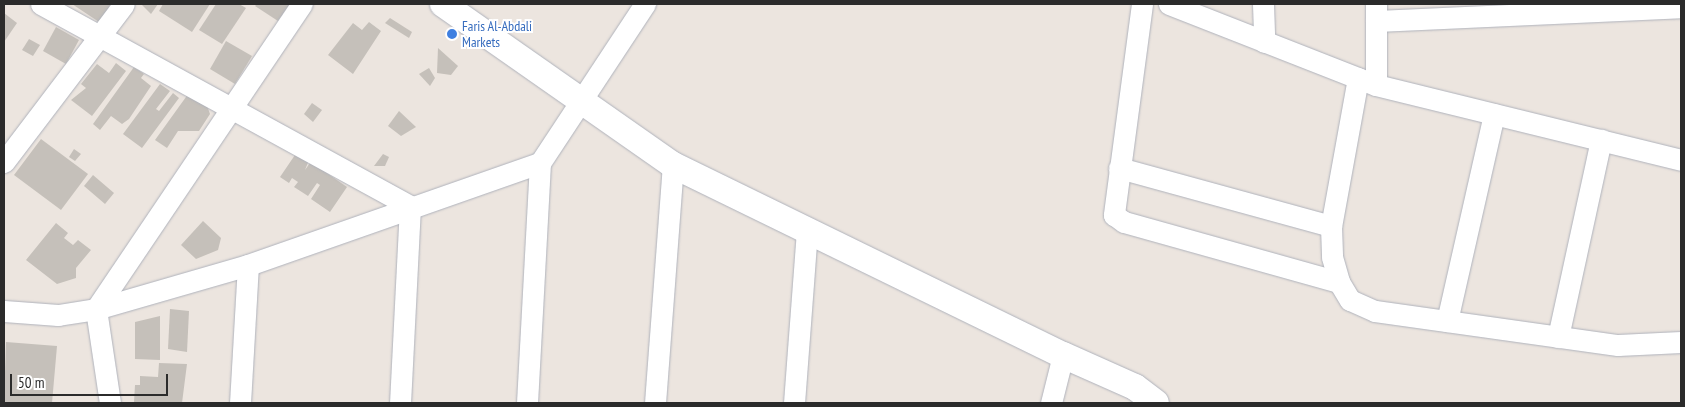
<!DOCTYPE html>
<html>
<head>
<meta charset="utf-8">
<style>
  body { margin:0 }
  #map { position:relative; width:1685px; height:407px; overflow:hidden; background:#ece5df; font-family:"PT Sans Narrow",sans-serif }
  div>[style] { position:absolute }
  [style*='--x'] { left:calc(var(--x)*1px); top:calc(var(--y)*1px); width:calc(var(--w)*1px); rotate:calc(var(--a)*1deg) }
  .building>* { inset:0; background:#c5c0ba }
  .roads { filter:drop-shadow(0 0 1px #afb2bb) drop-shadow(0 0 1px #afb2bb) }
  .minor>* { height:21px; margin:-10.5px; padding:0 10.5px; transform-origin:10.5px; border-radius:10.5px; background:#fff }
  .tertiary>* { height:26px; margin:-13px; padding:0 13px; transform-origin:13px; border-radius:13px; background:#fff }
  .dots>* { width:14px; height:14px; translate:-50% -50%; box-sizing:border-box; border:2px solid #fff; border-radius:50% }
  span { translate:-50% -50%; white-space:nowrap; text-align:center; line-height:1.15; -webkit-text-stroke:4px #fff; paint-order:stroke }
  .shop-label { font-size:14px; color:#366cbe }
  .left { translate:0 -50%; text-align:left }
  .frame { position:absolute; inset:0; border:5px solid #2b2b2b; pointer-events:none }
  .scale { position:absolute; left:10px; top:374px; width:158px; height:22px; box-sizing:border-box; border:2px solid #2b2b2b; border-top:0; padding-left:6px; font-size:15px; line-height:18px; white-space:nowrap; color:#2b2b2b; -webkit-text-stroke:4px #fff; paint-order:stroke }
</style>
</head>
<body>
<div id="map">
  <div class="building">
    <i style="clip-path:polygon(72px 4px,111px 4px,99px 22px)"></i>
    <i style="clip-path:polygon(141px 4px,158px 4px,151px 14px)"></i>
    <i style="clip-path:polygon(163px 4px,210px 4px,192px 32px,159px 11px)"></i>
    <i style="clip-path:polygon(216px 4px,239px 4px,246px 8px,222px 44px,199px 30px)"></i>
    <i style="clip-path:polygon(257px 4px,290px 4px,278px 21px,255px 6px)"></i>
    <i style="clip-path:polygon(4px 13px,17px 23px,4px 42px)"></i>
    <i style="clip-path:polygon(390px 18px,412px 32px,409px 38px,385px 23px)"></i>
    <i style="clip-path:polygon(369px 22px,381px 31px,353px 74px,328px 55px,353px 23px,362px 30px)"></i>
    <i style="clip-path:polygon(56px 27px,79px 40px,66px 64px,43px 51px)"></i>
    <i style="clip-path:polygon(29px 39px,40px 45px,33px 56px,22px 50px)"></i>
    <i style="clip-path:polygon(226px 41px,252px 56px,235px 84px,210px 69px)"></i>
    <i style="clip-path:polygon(438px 48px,458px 66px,451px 75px,437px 73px)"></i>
    <i style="clip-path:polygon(116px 63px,126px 71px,92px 116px,71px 100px,86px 88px,81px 84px,97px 64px,109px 73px)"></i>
    <i style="clip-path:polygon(134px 67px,144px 74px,141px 78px,151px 86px,129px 119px,122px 124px,111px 116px,100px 130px,93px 124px)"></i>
    <i style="clip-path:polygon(429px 68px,435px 78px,430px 86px,419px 74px)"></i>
    <i style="clip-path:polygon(160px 84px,170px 91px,156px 109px,159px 111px,173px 93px,179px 98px,142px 148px,123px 134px)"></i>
    <i style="clip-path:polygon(191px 90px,205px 100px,210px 114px,199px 131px,178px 131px,167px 148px,155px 140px)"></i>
    <i style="clip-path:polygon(312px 103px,322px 110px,313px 122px,304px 114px)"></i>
    <i style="clip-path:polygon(399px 111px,416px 127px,401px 136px,388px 126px)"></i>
    <i style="clip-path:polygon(41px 139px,88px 174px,61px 210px,14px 175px)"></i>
    <i style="clip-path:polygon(74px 149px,81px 154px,75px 161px,69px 157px)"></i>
    <i style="clip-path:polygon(297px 152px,309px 160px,305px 170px,314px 157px,324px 171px,347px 187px,330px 212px,311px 199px,320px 185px,317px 183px,308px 196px,294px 187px,298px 182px,292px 178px,289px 183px,280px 177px)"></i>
    <i style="clip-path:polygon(383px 154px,389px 157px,385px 166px,374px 166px)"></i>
    <i style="clip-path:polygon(93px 175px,114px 193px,105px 204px,84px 186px)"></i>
    <i style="clip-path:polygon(203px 221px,221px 238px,218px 250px,196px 259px,181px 245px)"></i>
    <i style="clip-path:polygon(56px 223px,68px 233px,64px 238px,73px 245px,78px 240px,91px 250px,76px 268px,76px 278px,57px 284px,26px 260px)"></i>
    <i style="clip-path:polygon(170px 309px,189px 311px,187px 352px,168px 349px)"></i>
    <i style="clip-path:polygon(160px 316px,160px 360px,135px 359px,135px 322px)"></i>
    <i style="clip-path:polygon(6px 342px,57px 346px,52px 403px,4px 403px)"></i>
    <i style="clip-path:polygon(159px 363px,187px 364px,182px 403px,134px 402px,135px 385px,140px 385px,140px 376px,158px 377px)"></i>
  </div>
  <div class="roads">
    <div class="minor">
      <i style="--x:41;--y:4;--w:421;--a:28.7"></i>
      <i style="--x:410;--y:206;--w:197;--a:92.9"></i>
      <i style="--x:1142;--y:4;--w:213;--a:97.6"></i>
      <i style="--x:1114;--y:215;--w:12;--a:35"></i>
      <i style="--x:1124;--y:222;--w:223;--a:15.6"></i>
      <i style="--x:1169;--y:4;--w:222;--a:21.4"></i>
      <i style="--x:1376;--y:85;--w:314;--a:13.8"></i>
      <i style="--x:1263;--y:4;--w:38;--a:88"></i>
      <i style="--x:1376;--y:4;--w:81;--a:90"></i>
      <i style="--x:1376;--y:21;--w:305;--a:-2.6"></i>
      <i style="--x:1358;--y:78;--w:150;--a:100.3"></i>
      <i style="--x:1331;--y:226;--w:31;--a:88"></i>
      <i style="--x:1332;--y:257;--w:26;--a:74"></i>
      <i style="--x:1339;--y:282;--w:21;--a:59"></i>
      <i style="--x:1350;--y:300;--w:27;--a:24"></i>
      <i style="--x:1375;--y:311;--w:245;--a:8"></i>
      <i style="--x:1618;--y:345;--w:63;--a:-2.7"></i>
      <i style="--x:4;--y:162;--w:198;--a:-52.8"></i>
      <i style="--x:1119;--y:168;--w:220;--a:15.3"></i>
      <i style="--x:4;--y:311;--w:54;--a:4.2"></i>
      <i style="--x:58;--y:315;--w:38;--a:-9"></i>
      <i style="--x:96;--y:309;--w:158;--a:-16.1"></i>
      <i style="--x:248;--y:265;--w:309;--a:-19.3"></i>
      <i style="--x:540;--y:163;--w:191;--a:-56.6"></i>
      <i style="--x:1447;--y:321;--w:212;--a:-77.2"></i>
      <i style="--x:1558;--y:337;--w:202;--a:-77.7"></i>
      <i style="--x:110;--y:403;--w:95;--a:-98.5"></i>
      <i style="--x:96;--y:309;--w:368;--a:-56"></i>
      <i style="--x:240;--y:403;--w:138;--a:-86.7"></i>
      <i style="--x:527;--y:403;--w:240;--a:-86.9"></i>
      <i style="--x:655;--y:403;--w:239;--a:-85.7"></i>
      <i style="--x:794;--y:403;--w:171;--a:-85.7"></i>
      <i style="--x:1051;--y:403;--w:49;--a:-76"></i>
    </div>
    <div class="tertiary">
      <i style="--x:443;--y:4;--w:281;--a:35"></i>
      <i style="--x:673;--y:165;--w:434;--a:26"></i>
      <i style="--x:1063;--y:355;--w:79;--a:24"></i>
      <i style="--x:1135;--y:387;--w:26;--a:37"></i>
    </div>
  </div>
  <div class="dots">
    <i style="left:452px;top:34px;background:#3f7fe0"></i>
  </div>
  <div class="shop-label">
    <span class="left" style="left:462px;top:34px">Faris Al-Abdali<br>Markets</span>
  </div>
  <div class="frame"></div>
  <div class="scale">50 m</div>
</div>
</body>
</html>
